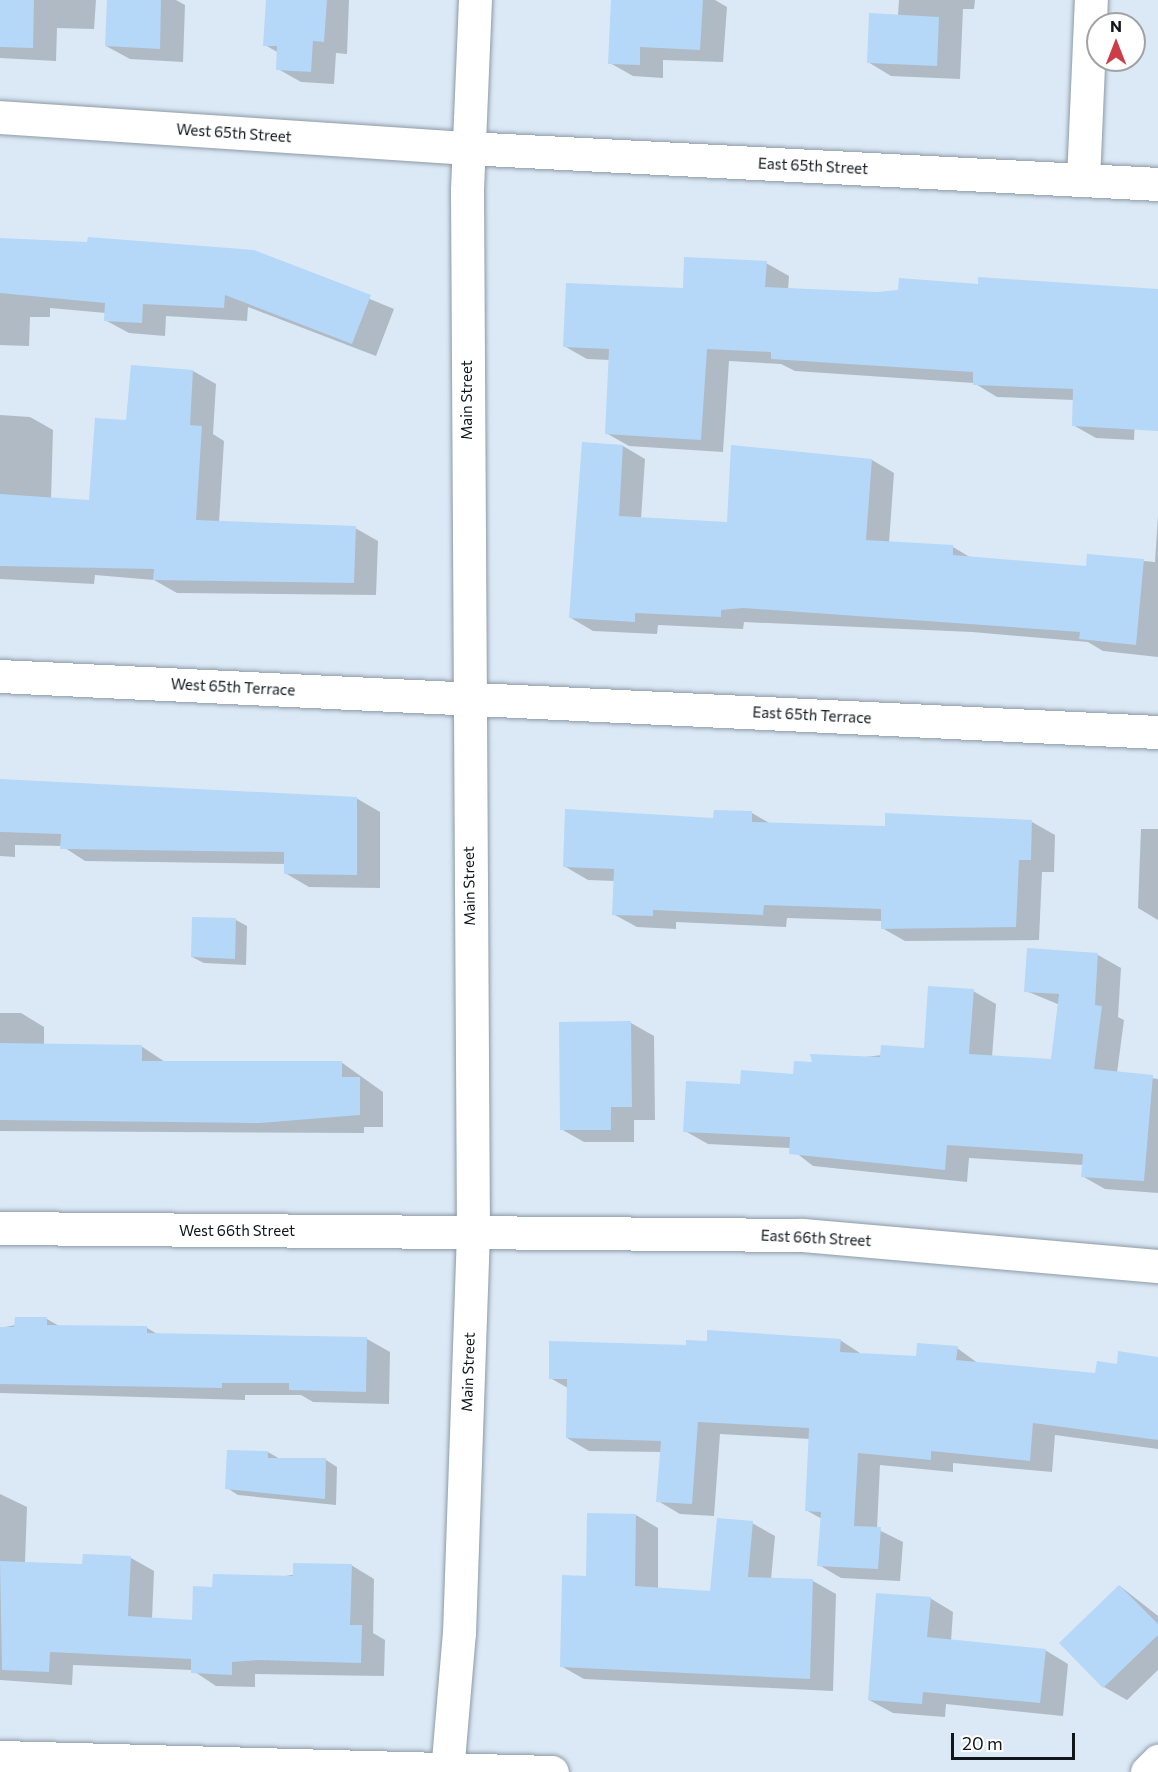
<!DOCTYPE html>
<html>
<head>
<meta charset="utf-8">
<style>
  body { margin:0 }
  #map { position:relative; width:1158px; height:1772px; overflow:hidden; background:#dbe9f6; font-family:Commissioner,sans-serif }
  div>[style] { position:absolute }
  [style*='--x'] { left:calc(var(--x)*1px); top:calc(var(--y)*1px); width:calc(var(--w)*1px); rotate:calc(var(--a)*1deg) }
  .shadow>* { inset:0; background:#0003 }
  .building>* { inset:0; background:#b5d7f8 }
  .roads { filter:drop-shadow(0 0 2px #8d9aa6) drop-shadow(0 0 2px #8d9aa6) }
  .minor>* { height:33px; margin:-16.5px; padding:0 16.5px; transform-origin:16.5px; border-radius:16.5px; background:#fff }
  span { translate:-50% -50%; white-space:nowrap; text-align:center; line-height:1.15; -webkit-text-stroke:6px #fff; paint-order:stroke }
  .street-label { font-size:15px; color:#11161b }
  .north { position:absolute; left:1086px; top:12px; width:60px; height:60px; box-sizing:border-box; background:#fff; border:2px solid #a0a2a4; border-radius:50%; rotate:0deg; font-size:16px; font-weight:700; line-height:24px; text-align:center; color:#11161b }
  .north::after { content:''; display:block; margin:auto; width:21px; height:27px; background:#cd3d47; clip-path:polygon(50% 0,100% 100%,50% 72%,0 100%) }
  .scale { position:absolute; left:951px; top:1733px; width:124px; height:27px; box-sizing:border-box; border:3px solid #11161b; border-top:0; padding-left:8px; font-size:18px; line-height:21px; white-space:nowrap; color:#11161b; -webkit-text-stroke:4px #fff; paint-order:stroke }
</style>
</head>
<body>
<div id="map">
  <div class="shadow">
    <i style="clip-path:polygon(0 0,96px 0,94px 29px,57px 28px,56px 61px,0 58px)"></i>
    <i style="clip-path:polygon(108px 0,176px 0,185px 5px,183px 62px,130px 59px,106px 46px)"></i>
    <i style="clip-path:polygon(267px 0,349px 0,347px 54px,336px 53px,334px 84px,301px 82px,278px 69px,279px 53px,265px 45px)"></i>
    <i style="clip-path:polygon(613px 0,715px 0,727px 7px,723px 62px,663px 60px,663px 78px,633px 76px,610px 63px)"></i>
    <i style="clip-path:polygon(899px 0,975px 0,974px 9px,963px 9px,960px 79px,891px 76px,868px 62px,898px 16px)"></i>
    <i style="clip-path:polygon(0 240px,254px 251px,394px 309px,376px 356px,248px 307px,247px 321px,166px 316px,165px 336px,129px 333px,105px 320px,106px 313px,50px 308px,50px 317px,30px 317px,29px 346px,0 345px)"></i>
    <i style="clip-path:polygon(766px 263px,789px 276px,788px 290px,1158px 305px,1158px 420px,1135px 419px,1134px 440px,1096px 438px,1073px 425px,1074px 400px,997px 397px,974px 383px,795px 371px,781px 364px,729px 361px,723px 452px,629px 446px,606px 433px,610px 360px,587px 359px,564px 346px,684px 290px)"></i>
    <i style="clip-path:polygon(132px 366px,193px 371px,216px 384px,213px 434px,224px 441px,219px 523px,355px 528px,378px 541px,376px 595px,177px 593px,154px 580px,95px 575px,94px 584px,0 579px,0 415px,30px 417px,53px 430px,51px 499px,91px 501px,128px 422px)"></i>
    <i style="clip-path:polygon(623px 446px,645px 459px,641px 519px,728px 524px,732px 447px,872px 460px,894px 473px,889px 543px,953px 547px,973px 559px,1087px 568px,1088px 556px,1155px 562px,1158px 515px,1158px 657px,1103px 651px,1088px 642px,972px 632px,744px 622px,743px 629px,658px 625px,657px 634px,593px 631px,571px 618px)"></i>
    <i style="clip-path:polygon(0 780px,356px 798px,380px 812px,380px 888px,309px 887px,285px 873px,286px 864px,85px 861px,62px 846px,15px 845px,15px 857px,0 856px)"></i>
    <i style="clip-path:polygon(752px 813px,771px 824px,886px 828px,1032px 822px,1055px 835px,1054px 872px,1042px 872px,1039px 940px,905px 941px,882px 928px,882px 921px,787px 918px,786px 927px,676px 922px,676px 929px,637px 927px,613px 914px,615px 881px,588px 880px,564px 866px)"></i>
    <i style="clip-path:polygon(1141px 829px,1158px 829px,1158px 920px,1138px 908px)"></i>
    <i style="clip-path:polygon(236px 920px,247px 926px,246px 965px,204px 963px,192px 957px)"></i>
    <i style="clip-path:polygon(1029px 949px,1098px 955px,1121px 968px,1118px 1017px,1124px 1020px,1117px 1073px,1158px 1079px,1158px 1193px,1105px 1189px,1082px 1176px,1083px 1165px,969px 1158px,967px 1182px,813px 1166px,790px 1148px,708px 1144px,685px 1131px,741px 1085px,794px 1075px,814px 1063px,925px 1050px,973px 991px,996px 1004px,992px 1057px,1053px 1061px,1060px 1005px,1026px 991px)"></i>
    <i style="clip-path:polygon(0 1013px,21px 1013px,44px 1027px,44px 1045px,141px 1046px,165px 1062px,341px 1062px,383px 1092px,383px 1127px,364px 1127px,364px 1133px,0 1131px)"></i>
    <i style="clip-path:polygon(631px 1023px,654px 1036px,655px 1120px,634px 1120px,634px 1142px,584px 1142px,561px 1129px)"></i>
    <i style="clip-path:polygon(47px 1319px,61px 1327px,147px 1328px,159px 1335px,367px 1339px,390px 1352px,389px 1404px,313px 1402px,301px 1395px,245px 1395px,245px 1400px,0 1393px,0 1328px)"></i>
    <i style="clip-path:polygon(840px 1340px,863px 1355px,917px 1358px,957px 1348px,979px 1364px,1097px 1374px,1158px 1358px,1158px 1449px,1055px 1435px,1052px 1472px,953px 1463px,953px 1472px,880px 1465px,877px 1529px,903px 1542px,900px 1581px,841px 1578px,819px 1565px,822px 1519px,806px 1510px,810px 1439px,720px 1434px,714px 1516px,680px 1514px,658px 1501px,661px 1452px,589px 1451px,567px 1438px,568px 1388px,550px 1378px,687px 1347px)"></i>
    <i style="clip-path:polygon(268px 1452px,280px 1459px,326px 1460px,337px 1467px,336px 1505px,238px 1495px,227px 1488px)"></i>
    <i style="clip-path:polygon(0 1494px,27px 1507px,25px 1563px,84px 1566px,131px 1558px,154px 1571px,152px 1619px,194px 1621px,214px 1588px,351px 1565px,374px 1579px,373px 1633px,385px 1640px,384px 1676px,255px 1674px,255px 1687px,216px 1686px,192px 1670px,73px 1665px,72px 1685px,0 1680px)"></i>
    <i style="clip-path:polygon(636px 1515px,658px 1528px,658px 1589px,712px 1592px,752px 1523px,775px 1536px,771px 1579px,813px 1581px,836px 1594px,833px 1691px,584px 1679px,561px 1666px,588px 1577px)"></i>
    <i style="clip-path:polygon(1120px 1586px,1158px 1616px,1158px 1670px,1127px 1700px,1104px 1687px)"></i>
    <i style="clip-path:polygon(930px 1598px,953px 1612px,951px 1641px,1045px 1650px,1068px 1664px,1063px 1716px,946px 1704px,945px 1717px,893px 1713px,869px 1700px)"></i>
  </div>
  <div class="building">
    <i style="clip-path:polygon(0 0,34px 0,33px 48px,0 47px)"></i>
    <i style="clip-path:polygon(107px 0,161px 0,160px 49px,105px 46px)"></i>
    <i style="clip-path:polygon(266px 0,327px 0,324px 42px,313px 41px,311px 72px,276px 70px,277px 46px,263px 46px)"></i>
    <i style="clip-path:polygon(611px 0,703px 0,700px 50px,640px 47px,640px 65px,608px 64px)"></i>
    <i style="clip-path:polygon(869px 13px,939px 17px,937px 66px,867px 63px)"></i>
    <i style="clip-path:polygon(88px 237px,254px 250px,371px 295px,352px 344px,225px 295px,224px 308px,143px 304px,142px 323px,104px 321px,105px 303px,0 293px,0 238px,87px 242px)"></i>
    <i style="clip-path:polygon(684px 257px,767px 261px,765px 287px,877px 292px,898px 290px,899px 278px,978px 284px,978px 277px,1158px 289px,1158px 431px,1072px 426px,1073px 389px,973px 385px,973px 372px,771px 359px,771px 352px,707px 349px,701px 440px,605px 434px,609px 349px,563px 347px,566px 283px,683px 288px)"></i>
    <i style="clip-path:polygon(131px 365px,193px 370px,190px 425px,202px 426px,196px 520px,356px 526px,354px 583px,153px 580px,154px 569px,0 566px,0 494px,89px 500px,95px 418px,126px 420px)"></i>
    <i style="clip-path:polygon(582px 442px,623px 445px,619px 516px,727px 522px,731px 445px,872px 459px,866px 540px,953px 545px,953px 555px,1086px 566px,1087px 554px,1144px 559px,1136px 645px,1079px 639px,1080px 632px,743px 608px,721px 610px,721px 617px,635px 613px,635px 622px,569px 618px)"></i>
    <i style="clip-path:polygon(0 779px,357px 797px,357px 875px,284px 874px,284px 852px,60px 849px,61px 834px,0 832px)"></i>
    <i style="clip-path:polygon(565px 809px,713px 818px,714px 810px,752px 811px,752px 822px,885px 826px,885px 813px,1032px 820px,1031px 860px,1019px 860px,1016px 927px,881px 929px,881px 909px,764px 905px,763px 915px,653px 910px,653px 916px,612px 915px,614px 869px,563px 867px)"></i>
    <i style="clip-path:polygon(192px 917px,236px 918px,235px 959px,191px 957px)"></i>
    <i style="clip-path:polygon(1027px 948px,1098px 953px,1095px 1005px,1102px 1006px,1094px 1069px,1153px 1075px,1144px 1181px,1081px 1177px,1083px 1154px,947px 1145px,945px 1170px,789px 1154px,790px 1137px,683px 1132px,686px 1081px,740px 1084px,741px 1070px,793px 1074px,794px 1061px,812px 1062px,810px 1054px,880px 1057px,881px 1045px,924px 1048px,928px 986px,974px 989px,969px 1054px,1051px 1059px,1059px 994px,1024px 992px)"></i>
    <i style="clip-path:polygon(631px 1021px,632px 1107px,611px 1107px,611px 1130px,560px 1130px,559px 1022px)"></i>
    <i style="clip-path:polygon(0 1043px,142px 1045px,142px 1061px,342px 1061px,342px 1077px,360px 1077px,360px 1115px,260px 1123px,0 1120px)"></i>
    <i style="clip-path:polygon(15px 1317px,47px 1317px,47px 1325px,147px 1326px,147px 1333px,367px 1337px,366px 1392px,289px 1390px,289px 1383px,222px 1383px,222px 1388px,0 1384px,0 1327px,14px 1327px)"></i>
    <i style="clip-path:polygon(707px 1330px,841px 1339px,840px 1352px,916px 1356px,917px 1343px,958px 1346px,956px 1360px,1095px 1373px,1097px 1361px,1117px 1364px,1118px 1351px,1158px 1357px,1158px 1440px,1033px 1423px,1030px 1461px,931px 1451px,931px 1460px,858px 1453px,854px 1526px,881px 1527px,878px 1569px,817px 1566px,821px 1512px,805px 1511px,809px 1428px,698px 1422px,692px 1504px,656px 1502px,661px 1441px,566px 1438px,567px 1379px,549px 1379px,549px 1341px,686px 1345px,686px 1340px,707px 1341px)"></i>
    <i style="clip-path:polygon(227px 1450px,268px 1451px,268px 1458px,326px 1458px,325px 1499px,225px 1489px)"></i>
    <i style="clip-path:polygon(587px 1513px,636px 1514px,635px 1586px,710px 1591px,717px 1518px,753px 1521px,748px 1577px,813px 1579px,810px 1679px,560px 1667px,562px 1575px,586px 1576px)"></i>
    <i style="clip-path:polygon(83px 1554px,131px 1556px,128px 1616px,192px 1620px,193px 1586px,212px 1587px,213px 1574px,293px 1576px,293px 1563px,352px 1564px,350px 1625px,362px 1625px,361px 1663px,259px 1660px,232px 1662px,232px 1675px,191px 1673px,191px 1659px,50px 1652px,49px 1672px,2px 1670px,0 1561px,82px 1564px)"></i>
    <i style="clip-path:polygon(1119px 1585px,1158px 1624px,1158px 1635px,1103px 1688px,1059px 1643px)"></i>
    <i style="clip-path:polygon(876px 1593px,931px 1597px,927px 1637px,1046px 1649px,1040px 1703px,923px 1692px,922px 1704px,868px 1700px)"></i>
  </div>
  <div class="roads">
    <div class="minor">
      <i style="--x:0;--y:117;--w:468;--a:3.8"></i>
      <i style="--x:467;--y:148;--w:692;--a:2.98"></i>
      <i style="--x:1083;--y:180;--w:180;--a:-87.5"></i>
      <i style="--x:0;--y:676;--w:1159;--a:2.77"></i>
      <i style="--x:0;--y:1228;--w:802;--a:0.5"></i>
      <i style="--x:802;--y:1235;--w:357;--a:5"></i>
      <i style="--x:0;--y:1757;--w:552;--a:1.56"></i>
      <i style="--x:447;--y:1772;--w:140;--a:-85.1"></i>
      <i style="--x:459;--y:1633;--w:401;--a:-88"></i>
      <i style="--x:473;--y:1232;--w:1042;--a:-90.33"></i>
      <i style="--x:467;--y:190;--w:190;--a:-87.6"></i>
      <i style="--x:1147;--y:1772;--w:16;--a:-45"></i>
    </div>
  </div>
  <div class="street-label">
    <span style="left:234px;top:133px;rotate:4deg">West 65th Street</span>
    <span style="left:813px;top:166px;rotate:3deg">East 65th Street</span>
    <span style="left:467px;top:400px;rotate:-90deg">Main Street</span>
    <span style="left:233px;top:687px;rotate:3deg">West 65th Terrace</span>
    <span style="left:812px;top:715px;rotate:3deg">East 65th Terrace</span>
    <span style="left:469px;top:886px;rotate:-91deg">Main Street</span>
    <span style="left:237px;top:1231px">West 66th Street</span>
    <span style="left:816px;top:1238px;rotate:3deg">East 66th Street</span>
    <span style="left:468px;top:1372px;rotate:-88deg">Main Street</span>
  </div>
  <div class="north">N</div>
  <div class="scale">20 m</div>
</div>
</body>
</html>
